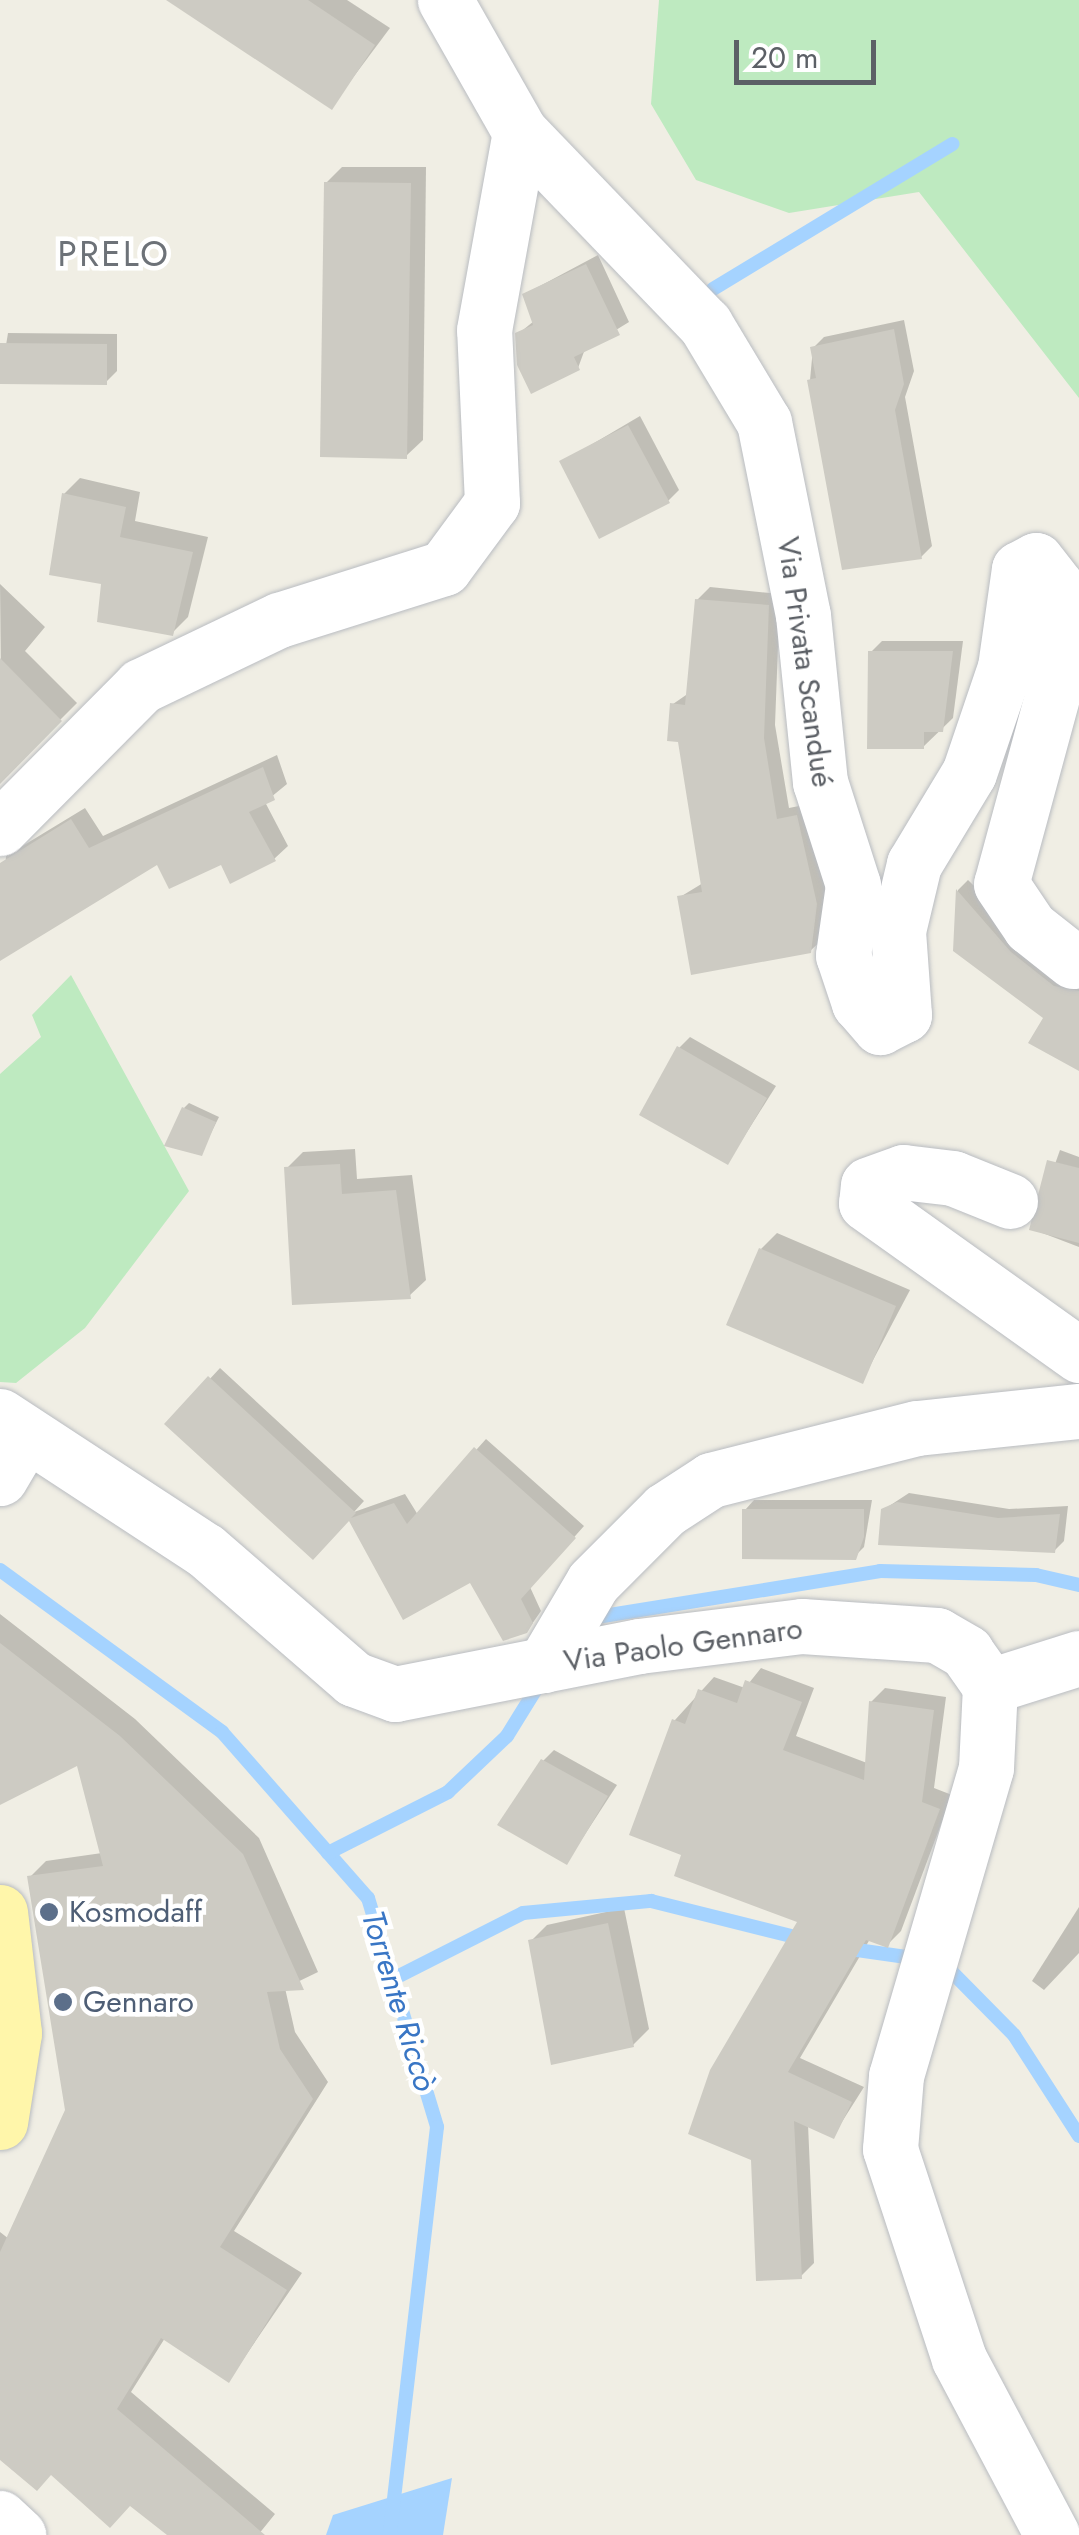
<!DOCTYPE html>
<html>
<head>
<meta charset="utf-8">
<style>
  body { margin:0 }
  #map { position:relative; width:1079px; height:2535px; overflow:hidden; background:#f0eee4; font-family:Jost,sans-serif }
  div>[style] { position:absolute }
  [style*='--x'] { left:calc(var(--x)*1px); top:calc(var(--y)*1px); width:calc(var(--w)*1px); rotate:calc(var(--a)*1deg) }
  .green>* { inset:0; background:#beeac0 }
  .water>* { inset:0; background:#a5d3ff }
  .shadow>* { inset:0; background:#0003 }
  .stream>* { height:14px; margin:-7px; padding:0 7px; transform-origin:7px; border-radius:7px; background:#a5d3ff }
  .building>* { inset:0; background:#cdcbc3 }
  .roads { filter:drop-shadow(0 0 2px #b9bcc1) drop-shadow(0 0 2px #b9bcc1) }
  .minor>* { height:55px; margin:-27.5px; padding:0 27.5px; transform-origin:27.5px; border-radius:27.5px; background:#fff }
  .major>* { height:55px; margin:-27.5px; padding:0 27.5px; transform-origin:27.5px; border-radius:27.5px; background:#fff6aa }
  .dots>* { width:28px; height:28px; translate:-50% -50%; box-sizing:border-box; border:5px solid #fff; border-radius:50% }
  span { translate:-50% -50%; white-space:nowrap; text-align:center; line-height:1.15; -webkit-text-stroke:9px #fff; paint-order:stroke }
  .street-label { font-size:30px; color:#5c6066 }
  .service-label { font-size:30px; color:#4e5e75 }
  .left { translate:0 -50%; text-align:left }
  .water-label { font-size:32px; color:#3976c5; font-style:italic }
  .quarter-label { font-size:35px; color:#6d7278; letter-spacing:2.5px }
  .scale { position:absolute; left:734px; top:40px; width:142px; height:45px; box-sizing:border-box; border:5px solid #5c6066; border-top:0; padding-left:12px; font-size:30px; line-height:35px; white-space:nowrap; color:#5c6066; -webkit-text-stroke:8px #fff; paint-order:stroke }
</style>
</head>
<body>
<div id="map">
  <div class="green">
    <i style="clip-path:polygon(659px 0,1079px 0,1079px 398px,919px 192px,789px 213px,696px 180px,651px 104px)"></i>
    <i style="clip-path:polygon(71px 975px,189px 1191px,85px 1328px,16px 1383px,0 1382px,0 1074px,41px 1037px,32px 1015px)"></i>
  </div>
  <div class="water">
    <i style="clip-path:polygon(452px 2478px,443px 2535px,326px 2535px,333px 2515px)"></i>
  </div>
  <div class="shadow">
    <i style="clip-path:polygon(171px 0,347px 0,390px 28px,331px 107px)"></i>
    <i style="clip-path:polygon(342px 167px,426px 167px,423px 440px,406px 456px,326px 183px)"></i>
    <i style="clip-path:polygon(598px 255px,629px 322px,585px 349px,578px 368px,518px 334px,534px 321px,525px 294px)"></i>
    <i style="clip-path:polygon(904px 320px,914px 371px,905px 397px,932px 546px,921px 557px,810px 380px,813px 348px,824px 337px)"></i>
    <i style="clip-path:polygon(8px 333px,117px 334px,117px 371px,106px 382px,0 382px)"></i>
    <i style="clip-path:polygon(640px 416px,679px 490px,668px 501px,562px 462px)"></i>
    <i style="clip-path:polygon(80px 478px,140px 492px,135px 521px,208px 537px,188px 617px,172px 633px,103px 582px,64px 494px)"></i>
    <i style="clip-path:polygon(0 584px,45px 627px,25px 651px,77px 703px,2px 778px)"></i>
    <i style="clip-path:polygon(710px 587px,780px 594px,775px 725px,789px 808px,809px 804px,828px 890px,823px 939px,810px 951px,680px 897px,703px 883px,673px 704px,689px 693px,697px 600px)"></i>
    <i style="clip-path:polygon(882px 641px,963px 641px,953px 718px,923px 747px,871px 652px)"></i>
    <i style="clip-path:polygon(277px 755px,287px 784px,265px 802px,288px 846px,274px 859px,158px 861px,0 959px,6px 856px,85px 808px,103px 836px)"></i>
    <i style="clip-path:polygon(968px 880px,1065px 975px,1079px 976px,1079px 1068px,1046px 1017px,956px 950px,958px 890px)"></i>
    <i style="clip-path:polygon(690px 1037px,776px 1086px,728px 1162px,679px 1048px)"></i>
    <i style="clip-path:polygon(189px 1103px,219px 1117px,201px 1153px,184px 1108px)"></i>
    <i style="clip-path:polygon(355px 1149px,357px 1179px,412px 1175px,426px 1280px,409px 1296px,287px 1168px,303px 1152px)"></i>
    <i style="clip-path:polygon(1060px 1150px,1079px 1157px,1079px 1247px,1032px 1229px)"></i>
    <i style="clip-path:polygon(777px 1233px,910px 1290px,862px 1381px,761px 1249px)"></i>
    <i style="clip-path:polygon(220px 1368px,364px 1501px,354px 1512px,405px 1494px,418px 1515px,486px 1439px,584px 1526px,530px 1587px,541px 1611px,532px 1624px,470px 1580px,404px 1616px,350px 1517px,168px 1424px)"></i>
    <i style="clip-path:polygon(909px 1493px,1009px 1509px,1068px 1506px,1064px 1541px,1054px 1551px,883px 1510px)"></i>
    <i style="clip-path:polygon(754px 1500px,872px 1500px,864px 1547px,854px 1557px,745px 1510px)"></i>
    <i style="clip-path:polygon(0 1614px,135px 1719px,259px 1838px,318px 1972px,285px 1988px,295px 2032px,328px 2082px,234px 2231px,302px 2273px,229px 2380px,165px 2338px,131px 2392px,275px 2514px,258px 2535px,171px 2535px,131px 2504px,0 2455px,0 2232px,9px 2239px,68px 2110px,30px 1877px,46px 1861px,102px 1853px,79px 1762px,0 1803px)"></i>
    <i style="clip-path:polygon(761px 1668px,814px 1688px,796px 1736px,867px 1763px,871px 1702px,885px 1688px,946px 1697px,934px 1788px,952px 1795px,901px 1931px,887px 1945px,870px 1939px,800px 2058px,864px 2087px,833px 2136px,808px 2124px,814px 2263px,801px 2276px,759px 2278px,800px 1920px,685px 1854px,675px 1720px,714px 1677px,745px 1688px)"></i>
    <i style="clip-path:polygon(554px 1750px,617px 1785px,567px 1862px,543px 1761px)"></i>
    <i style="clip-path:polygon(1079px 1907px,1079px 1953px,1044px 1990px,1032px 1981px)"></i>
    <i style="clip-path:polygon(624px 1908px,649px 2029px,633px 2045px,531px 1941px,547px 1925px)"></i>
  </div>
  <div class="stream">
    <i style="--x:713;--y:289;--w:280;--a:-31.2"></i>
    <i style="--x:0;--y:1570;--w:275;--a:36.1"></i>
    <i style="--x:222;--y:1732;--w:221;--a:48.7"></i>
    <i style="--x:368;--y:1898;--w:239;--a:73.2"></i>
    <i style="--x:437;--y:2127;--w:411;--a:96.6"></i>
    <i style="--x:591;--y:1618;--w:293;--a:-9.2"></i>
    <i style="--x:880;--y:1571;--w:156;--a:1.5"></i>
    <i style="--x:1036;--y:1575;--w:44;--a:13.1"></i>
    <i style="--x:328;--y:1853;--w:135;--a:-26.9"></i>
    <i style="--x:448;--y:1792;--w:81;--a:-43.5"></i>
    <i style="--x:507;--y:1736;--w:65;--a:-58.3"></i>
    <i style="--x:843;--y:1948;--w:78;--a:8.1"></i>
    <i style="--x:942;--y:1962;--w:103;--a:45.4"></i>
    <i style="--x:1014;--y:2035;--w:120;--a:57.2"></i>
    <i style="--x:393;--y:1979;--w:146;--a:-26.9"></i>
    <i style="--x:523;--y:1913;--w:129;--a:-5.4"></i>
    <i style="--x:651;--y:1901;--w:161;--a:14"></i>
  </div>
  <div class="building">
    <i style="clip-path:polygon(166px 0,308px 0,375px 45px,332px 110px)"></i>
    <i style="clip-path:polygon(324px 182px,411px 183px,407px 459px,320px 457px)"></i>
    <i style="clip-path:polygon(586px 264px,620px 335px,574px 357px,580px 370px,531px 394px,517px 365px,515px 333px,533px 325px,522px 294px)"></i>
    <i style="clip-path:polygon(894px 329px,904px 384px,895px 410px,922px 559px,842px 570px,807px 380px,816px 378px,810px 347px)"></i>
    <i style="clip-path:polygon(0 343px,107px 344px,107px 385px,0 384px)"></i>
    <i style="clip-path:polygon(628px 425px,670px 503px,599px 539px,559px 461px)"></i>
    <i style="clip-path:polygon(62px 493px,126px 507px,120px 537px,193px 552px,173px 636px,97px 622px,101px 584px,49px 575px)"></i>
    <i style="clip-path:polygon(695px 599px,769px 605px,764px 738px,777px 819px,797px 815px,817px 904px,811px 953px,691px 975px,677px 896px,702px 892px,678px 742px,667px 741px,670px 703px,685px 705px)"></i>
    <i style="clip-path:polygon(868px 651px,953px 651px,943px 732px,924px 732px,924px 749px,867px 749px)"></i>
    <i style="clip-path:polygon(0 658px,62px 721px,0 784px)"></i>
    <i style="clip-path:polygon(263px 767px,275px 800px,249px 812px,276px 861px,230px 884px,221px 865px,169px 889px,157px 865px,0 961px,0 863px,71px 819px,89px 848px)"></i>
    <i style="clip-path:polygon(956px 889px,1011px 952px,1054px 986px,1079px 991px,1079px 1071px,1028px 1043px,1043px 1018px,953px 951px)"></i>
    <i style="clip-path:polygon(677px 1046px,767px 1098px,728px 1165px,639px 1115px)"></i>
    <i style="clip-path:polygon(182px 1107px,216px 1122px,202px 1156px,164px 1146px)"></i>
    <i style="clip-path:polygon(1047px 1160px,1079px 1168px,1079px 1243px,1029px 1230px)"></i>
    <i style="clip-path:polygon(340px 1164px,342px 1194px,396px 1190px,411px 1299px,292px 1305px,284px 1167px)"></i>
    <i style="clip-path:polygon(759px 1248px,896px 1306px,863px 1384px,726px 1325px)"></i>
    <i style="clip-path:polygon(208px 1376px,356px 1513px,351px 1518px,394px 1503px,407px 1524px,474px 1447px,576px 1538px,521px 1599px,533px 1623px,527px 1633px,503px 1641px,470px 1583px,403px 1620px,349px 1521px,313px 1560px,164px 1424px)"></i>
    <i style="clip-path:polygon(897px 1502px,998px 1518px,1060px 1514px,1055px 1553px,878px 1545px,881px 1509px)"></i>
    <i style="clip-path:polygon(742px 1509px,864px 1509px,864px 1537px,856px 1560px,742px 1559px)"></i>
    <i style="clip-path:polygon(0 1643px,120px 1736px,243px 1854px,304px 1990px,267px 1992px,280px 2049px,313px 2099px,220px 2247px,287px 2290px,229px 2383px,161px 2338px,117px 2409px,265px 2535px,167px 2535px,130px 2506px,110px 2528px,51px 2475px,37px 2491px,0 2460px,0 2252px,65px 2110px,27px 1876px,103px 1866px,77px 1766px,0 1805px)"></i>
    <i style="clip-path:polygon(745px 1680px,802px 1702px,783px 1750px,864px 1780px,869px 1701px,934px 1710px,922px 1802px,940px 1809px,888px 1948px,866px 1940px,788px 2072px,852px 2102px,834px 2139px,794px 2121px,802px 2279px,756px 2281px,751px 2160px,688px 2134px,710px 2070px,797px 1922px,674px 1876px,681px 1855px,629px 1835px,672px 1719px,685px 1724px,698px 1689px,737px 1703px)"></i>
    <i style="clip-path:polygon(541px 1759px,608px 1796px,567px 1865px,497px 1825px)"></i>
    <i style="clip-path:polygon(608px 1923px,634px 2047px,551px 2065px,528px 1940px)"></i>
  </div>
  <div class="roads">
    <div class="minor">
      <i style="--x:520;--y:132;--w:267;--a:46.1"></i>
      <i style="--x:705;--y:324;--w:114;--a:59"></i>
      <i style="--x:764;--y:422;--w:197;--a:78.6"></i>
      <i style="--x:803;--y:615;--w:168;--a:84.2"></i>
      <i style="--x:820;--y:782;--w:108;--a:72.2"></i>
      <i style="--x:853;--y:885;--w:71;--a:98.1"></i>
      <i style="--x:843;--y:955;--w:51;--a:71.6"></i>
      <i style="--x:859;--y:1003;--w:32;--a:49"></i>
      <i style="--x:880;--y:1027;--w:27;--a:-27"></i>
      <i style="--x:904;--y:1015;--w:84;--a:-94.1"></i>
      <i style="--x:898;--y:931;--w:69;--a:-76.6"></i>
      <i style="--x:914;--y:864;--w:106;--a:-58.9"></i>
      <i style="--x:969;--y:773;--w:112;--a:-71.2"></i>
      <i style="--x:1005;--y:667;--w:99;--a:-81.9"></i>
      <i style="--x:1019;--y:569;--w:19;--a:-28"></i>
      <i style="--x:1036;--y:560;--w:34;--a:52"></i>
      <i style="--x:1057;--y:587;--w:95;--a:90.6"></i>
      <i style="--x:1056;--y:682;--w:209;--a:105.2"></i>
      <i style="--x:1001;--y:884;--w:52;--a:56"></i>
      <i style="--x:1030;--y:927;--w:55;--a:38.3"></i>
      <i style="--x:0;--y:828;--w:200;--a:-45.2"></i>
      <i style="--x:141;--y:686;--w:153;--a:-25.6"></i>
      <i style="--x:279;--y:620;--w:173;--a:-17.5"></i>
      <i style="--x:444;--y:568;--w:81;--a:-53.6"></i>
      <i style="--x:492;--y:503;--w:173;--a:-92.6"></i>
      <i style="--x:484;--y:330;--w:201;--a:-79.7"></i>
      <i style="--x:520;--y:132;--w:152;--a:-119.6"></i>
      <i style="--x:1010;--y:1201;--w:61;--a:-158"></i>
      <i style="--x:953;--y:1178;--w:50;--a:-173.2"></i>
      <i style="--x:903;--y:1172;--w:37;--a:160"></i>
      <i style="--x:868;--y:1185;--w:18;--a:96"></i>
      <i style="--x:866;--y:1203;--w:262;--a:35.5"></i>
      <i style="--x:0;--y:1416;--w:245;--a:33.2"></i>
      <i style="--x:205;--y:1550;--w:197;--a:40.9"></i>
      <i style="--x:354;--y:1679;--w:44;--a:20.1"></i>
      <i style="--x:395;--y:1694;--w:249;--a:-11.1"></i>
      <i style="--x:639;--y:1646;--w:164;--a:-7"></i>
      <i style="--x:802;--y:1626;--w:135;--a:3.8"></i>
      <i style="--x:937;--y:1635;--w:34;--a:30"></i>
      <i style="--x:966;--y:1652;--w:42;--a:54.8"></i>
      <i style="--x:990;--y:1686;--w:82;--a:92.8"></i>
      <i style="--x:986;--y:1768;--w:321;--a:106.3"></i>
      <i style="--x:896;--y:2076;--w:73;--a:94.7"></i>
      <i style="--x:890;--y:2149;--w:221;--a:71.8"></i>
      <i style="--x:959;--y:2359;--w:199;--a:62.1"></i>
      <i style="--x:0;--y:1478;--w:51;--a:-59.4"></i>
      <i style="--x:544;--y:1665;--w:96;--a:-59.4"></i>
      <i style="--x:593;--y:1582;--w:102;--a:-45"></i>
      <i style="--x:665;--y:1510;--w:55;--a:-33.1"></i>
      <i style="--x:711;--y:1480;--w:212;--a:-14.2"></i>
      <i style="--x:917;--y:1428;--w:163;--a:-6"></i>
      <i style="--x:990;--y:1686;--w:93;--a:-17.5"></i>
      <i style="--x:0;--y:2518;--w:25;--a:43"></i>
    </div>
    <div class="major">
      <i style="--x:0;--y:1912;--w:122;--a:83.4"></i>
      <i style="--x:14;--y:2033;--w:90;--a:98.9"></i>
    </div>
  </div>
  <div class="dots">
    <i style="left:49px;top:1912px;background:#5c6f8a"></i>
    <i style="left:63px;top:2002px;background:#5c6f8a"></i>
  </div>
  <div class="street-label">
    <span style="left:805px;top:662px;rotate:82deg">Via Privata Scandué</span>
    <span style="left:683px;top:1645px;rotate:-8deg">Via Paolo Gennaro</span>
  </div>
  <div class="service-label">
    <span class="left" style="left:69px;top:1912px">Kosmodaff</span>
    <span class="left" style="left:83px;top:2002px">Gennaro</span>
  </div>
  <div class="water-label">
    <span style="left:399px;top:2001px;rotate:73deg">Torrente Riccò</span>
  </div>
  <div class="quarter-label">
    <span style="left:114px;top:254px">PRELO</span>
  </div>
  <div class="scale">20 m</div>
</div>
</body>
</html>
